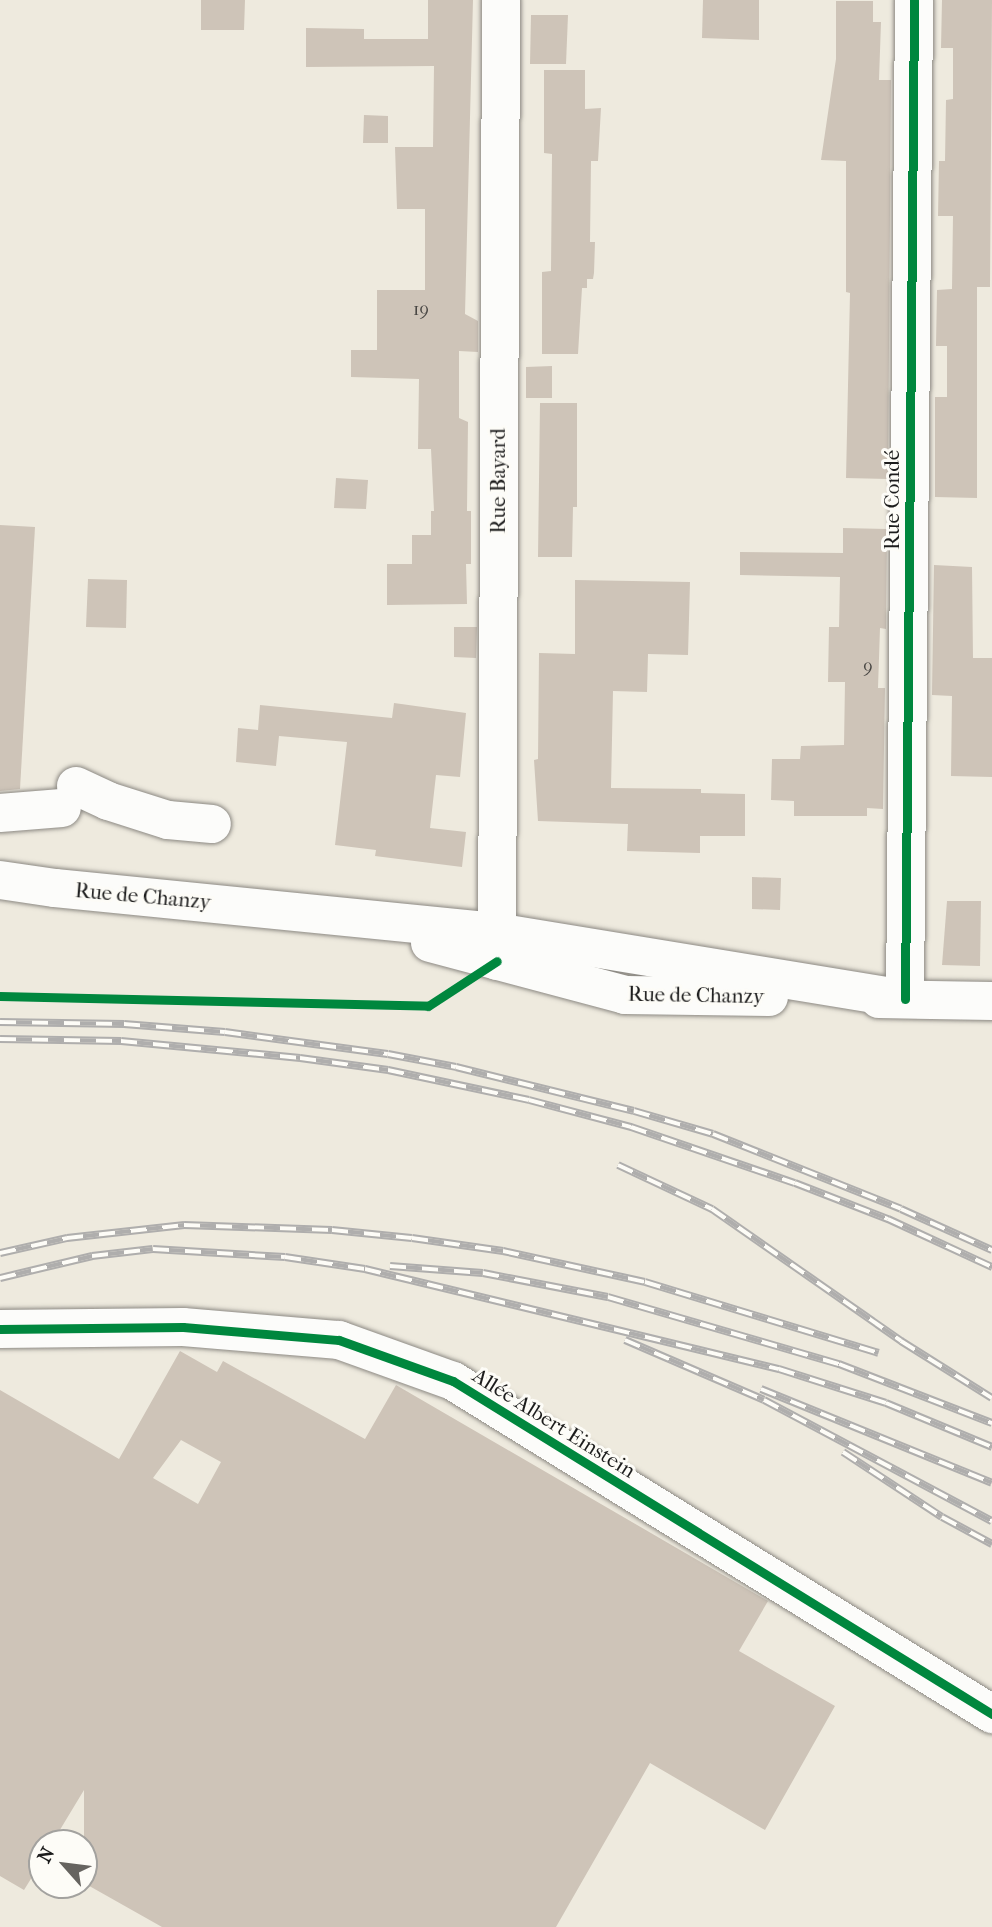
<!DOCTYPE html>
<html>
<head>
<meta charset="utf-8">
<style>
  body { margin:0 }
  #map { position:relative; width:992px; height:1927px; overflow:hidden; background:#eeeade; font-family:"IM FELL French Canon",serif }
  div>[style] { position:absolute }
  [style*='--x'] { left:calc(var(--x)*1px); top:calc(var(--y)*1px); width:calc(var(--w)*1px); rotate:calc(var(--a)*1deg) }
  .building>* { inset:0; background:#cec4b8 }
  .roads { filter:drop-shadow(0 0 2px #8c8983) drop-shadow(0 0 2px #8c8983) }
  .minor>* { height:38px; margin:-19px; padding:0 19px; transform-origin:19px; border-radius:19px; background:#fcfcfa }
  .major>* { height:38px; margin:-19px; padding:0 19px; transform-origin:19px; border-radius:19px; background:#fcfcfa }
  .rail>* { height:8px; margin-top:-4px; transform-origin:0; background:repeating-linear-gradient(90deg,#fdfcf7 0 16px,#afaead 0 32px); box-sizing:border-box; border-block:2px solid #afaead }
  .cycleway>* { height:9px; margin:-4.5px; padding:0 4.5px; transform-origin:4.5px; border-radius:4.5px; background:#00873e }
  span { translate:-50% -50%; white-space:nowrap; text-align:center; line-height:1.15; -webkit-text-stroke:6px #fdfcf7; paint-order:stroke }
  .number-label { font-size:18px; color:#484643 }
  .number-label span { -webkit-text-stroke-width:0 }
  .street-label { font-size:21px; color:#1c1c1c }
  .north { position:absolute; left:28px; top:1829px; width:70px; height:70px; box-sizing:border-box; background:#fdfcf7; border:2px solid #a3a29f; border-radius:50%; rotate:298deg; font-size:19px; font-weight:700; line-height:28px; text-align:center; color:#1c1c1c }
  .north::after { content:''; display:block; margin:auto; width:24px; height:32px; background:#666460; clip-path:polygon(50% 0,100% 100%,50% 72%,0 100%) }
</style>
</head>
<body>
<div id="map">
  <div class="building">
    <i style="clip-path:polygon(201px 0,245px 0,244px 30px,201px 30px)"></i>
    <i style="clip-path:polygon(428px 0,473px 0,465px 314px,478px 321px,478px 352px,459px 351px,459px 418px,468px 422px,467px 511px,471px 511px,471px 564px,466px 564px,467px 604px,387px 605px,387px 564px,412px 564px,412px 535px,431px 535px,431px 511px,434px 511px,431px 449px,418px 449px,419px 379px,351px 377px,351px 350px,377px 350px,377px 290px,425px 290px,425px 209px,397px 209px,395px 147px,433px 147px,434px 66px,306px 67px,306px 28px,364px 29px,364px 39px,428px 39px)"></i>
    <i style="clip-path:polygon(703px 0,759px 0,759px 40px,702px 38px)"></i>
    <i style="clip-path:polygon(942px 0,992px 0,990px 287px,977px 287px,977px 498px,935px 497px,935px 397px,947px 397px,947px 346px,936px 346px,937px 290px,952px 289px,953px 216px,938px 216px,939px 161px,945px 161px,946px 100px,953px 99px,953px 48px,941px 48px)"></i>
    <i style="clip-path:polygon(836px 1px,873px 1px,873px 22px,881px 22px,879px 80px,891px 80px,888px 479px,846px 478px,850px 293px,846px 292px,846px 161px,821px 160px,836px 59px)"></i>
    <i style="clip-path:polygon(531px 15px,568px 15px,566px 64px,530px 64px)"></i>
    <i style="clip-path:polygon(544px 70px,585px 70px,585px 109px,601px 108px,598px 161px,591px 161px,590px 242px,595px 242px,594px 273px,593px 279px,587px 279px,587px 288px,582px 288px,578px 354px,542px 354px,542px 272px,551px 271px,552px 154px,544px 153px)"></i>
    <i style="clip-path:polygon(364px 115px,388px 116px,388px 143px,363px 143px)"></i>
    <i style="clip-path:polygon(552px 366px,552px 398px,526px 398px,526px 367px)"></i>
    <i style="clip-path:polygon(540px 403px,577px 403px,577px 507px,573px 507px,572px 557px,538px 557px)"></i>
    <i style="clip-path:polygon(336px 478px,368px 480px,366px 509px,334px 508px)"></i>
    <i style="clip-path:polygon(0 525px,35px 527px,20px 789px,0 791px)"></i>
    <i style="clip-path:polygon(843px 528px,887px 529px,886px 629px,880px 628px,878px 688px,885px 688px,883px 809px,867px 808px,867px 816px,794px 816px,794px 801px,771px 800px,772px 759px,800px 759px,801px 746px,844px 745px,845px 682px,828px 682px,829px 627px,839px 627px,840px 577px,740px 575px,740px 552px,843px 553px)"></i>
    <i style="clip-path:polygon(934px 565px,972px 567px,973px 658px,992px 658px,992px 777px,951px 776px,952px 696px,932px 695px)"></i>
    <i style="clip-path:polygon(88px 579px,127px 580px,126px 628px,86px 627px)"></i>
    <i style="clip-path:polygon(575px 580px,690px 582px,688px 655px,648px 654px,647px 692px,613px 691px,611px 788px,701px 789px,701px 793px,745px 794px,745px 836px,700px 836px,700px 853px,627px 851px,628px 824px,538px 821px,534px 760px,538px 759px,539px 653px,575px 654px)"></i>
    <i style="clip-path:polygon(454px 627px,477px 627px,476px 658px,454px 657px)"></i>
    <i style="clip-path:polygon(394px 703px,466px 713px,460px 777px,436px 775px,430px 828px,466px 832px,462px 867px,375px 856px,376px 850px,335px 845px,347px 742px,279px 736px,276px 766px,236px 762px,238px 728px,258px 730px,260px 705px,392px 718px)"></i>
    <i style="clip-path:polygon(752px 877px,781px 878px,780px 910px,752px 909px)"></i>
    <i style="clip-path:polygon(947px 901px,981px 901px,980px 966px,942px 965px)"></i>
    <i style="clip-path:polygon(evenodd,180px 1351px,217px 1372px,223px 1361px,365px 1439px,396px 1385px,768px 1601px,739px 1651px,835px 1706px,765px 1830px,650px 1763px,556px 1927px,162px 1927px,84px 1883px,84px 1790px,52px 1843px,42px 1843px,42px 1861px,24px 1890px,0 1876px,0 1390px,119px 1459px,180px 1351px,181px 1440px,221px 1462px,198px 1504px,153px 1478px,181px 1440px)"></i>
  </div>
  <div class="roads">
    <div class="minor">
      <i style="--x:76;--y:786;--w:35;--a:25"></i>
      <i style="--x:108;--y:801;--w:63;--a:17.6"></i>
      <i style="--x:168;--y:820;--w:44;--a:5.2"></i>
      <i style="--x:0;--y:813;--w:62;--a:-4.6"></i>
      <i style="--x:497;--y:961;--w:961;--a:-89.76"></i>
      <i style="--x:905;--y:999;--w:999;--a:-89.48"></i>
      <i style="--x:0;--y:1329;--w:183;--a:-0.6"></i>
      <i style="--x:183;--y:1327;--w:157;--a:4.8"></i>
      <i style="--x:339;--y:1340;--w:121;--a:19.8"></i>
      <i style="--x:453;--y:1381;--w:634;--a:31.71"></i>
    </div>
    <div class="major">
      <i style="--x:0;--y:880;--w:56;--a:8.3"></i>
      <i style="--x:55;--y:888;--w:443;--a:5.7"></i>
      <i style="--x:496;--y:932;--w:414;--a:9.3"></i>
      <i style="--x:430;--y:943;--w:202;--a:14.9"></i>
      <i style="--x:625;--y:995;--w:144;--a:0.8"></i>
      <i style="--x:879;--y:999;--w:113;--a:1"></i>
    </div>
  </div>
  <div class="rail">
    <i style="--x:0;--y:1022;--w:124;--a:0.9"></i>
    <i style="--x:124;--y:1024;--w:101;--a:4.5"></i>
    <i style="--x:225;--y:1032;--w:164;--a:7.7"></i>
    <i style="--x:388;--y:1054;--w:69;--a:10.8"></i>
    <i style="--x:456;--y:1067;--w:183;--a:13.9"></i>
    <i style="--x:634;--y:1111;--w:82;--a:16.2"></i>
    <i style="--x:713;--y:1134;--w:202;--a:21.7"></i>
    <i style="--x:901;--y:1209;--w:100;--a:24.3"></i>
    <i style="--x:0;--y:1039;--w:121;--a:0.9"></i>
    <i style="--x:121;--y:1041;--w:180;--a:5.4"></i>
    <i style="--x:300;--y:1058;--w:89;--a:7.8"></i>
    <i style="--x:388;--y:1070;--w:144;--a:12"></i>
    <i style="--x:529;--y:1100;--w:106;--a:14.8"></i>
    <i style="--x:631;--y:1127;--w:173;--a:18.9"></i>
    <i style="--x:795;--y:1183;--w:100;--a:21.2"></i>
    <i style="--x:888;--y:1219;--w:115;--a:24.8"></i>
    <i style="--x:618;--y:1165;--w:104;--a:25.1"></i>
    <i style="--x:712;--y:1209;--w:231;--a:34.9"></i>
    <i style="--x:901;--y:1341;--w:107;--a:32.1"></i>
    <i style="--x:0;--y:1253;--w:69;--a:-12.6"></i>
    <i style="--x:67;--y:1238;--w:118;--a:-6.3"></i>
    <i style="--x:184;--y:1225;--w:148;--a:1.9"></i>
    <i style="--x:332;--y:1230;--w:80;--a:5.7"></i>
    <i style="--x:412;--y:1238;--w:92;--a:8.1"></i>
    <i style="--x:503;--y:1251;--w:145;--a:12.3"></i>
    <i style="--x:645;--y:1282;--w:244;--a:16.9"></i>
    <i style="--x:390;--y:1266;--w:93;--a:4.3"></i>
    <i style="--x:483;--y:1273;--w:127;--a:10.9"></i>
    <i style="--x:608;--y:1297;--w:241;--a:16.2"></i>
    <i style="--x:839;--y:1364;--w:164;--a:21.1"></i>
    <i style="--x:0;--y:1278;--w:95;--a:-13.4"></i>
    <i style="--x:92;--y:1256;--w:61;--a:-6.5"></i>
    <i style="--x:153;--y:1249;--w:132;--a:3.5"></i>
    <i style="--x:285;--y:1257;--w:81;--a:8.5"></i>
    <i style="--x:365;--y:1269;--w:426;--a:13.6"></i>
    <i style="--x:779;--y:1369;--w:112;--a:17.6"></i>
    <i style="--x:886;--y:1403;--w:115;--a:22.5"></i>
    <i style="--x:625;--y:1340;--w:151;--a:23.3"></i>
    <i style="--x:764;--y:1400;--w:258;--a:28"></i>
    <i style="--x:761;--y:1389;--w:249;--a:22.1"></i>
    <i style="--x:843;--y:1452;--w:118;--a:33.3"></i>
    <i style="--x:942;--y:1517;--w:57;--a:28.4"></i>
  </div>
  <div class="cycleway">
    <i style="--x:0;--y:996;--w:428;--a:1.3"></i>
    <i style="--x:428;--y:1006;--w:82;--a:-33.1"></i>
    <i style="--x:905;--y:999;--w:999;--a:-89.48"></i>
    <i style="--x:0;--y:1329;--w:183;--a:-0.6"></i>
    <i style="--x:183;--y:1327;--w:157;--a:4.8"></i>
    <i style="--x:339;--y:1340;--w:121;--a:19.8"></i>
    <i style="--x:453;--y:1381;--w:634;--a:31.71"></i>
  </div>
  <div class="number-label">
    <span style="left:421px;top:310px">19</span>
    <span style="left:868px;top:667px">9</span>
  </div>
  <div class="street-label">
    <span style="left:498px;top:481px;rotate:-90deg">Rue Bayard</span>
    <span style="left:892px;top:500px;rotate:-90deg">Rue Condé</span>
    <span style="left:143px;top:896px;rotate:5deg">Rue de Chanzy</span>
    <span style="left:696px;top:995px;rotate:1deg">Rue de Chanzy</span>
    <span style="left:554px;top:1423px;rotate:32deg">Allée Albert Einstein</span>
  </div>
  <div class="north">N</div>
</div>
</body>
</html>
